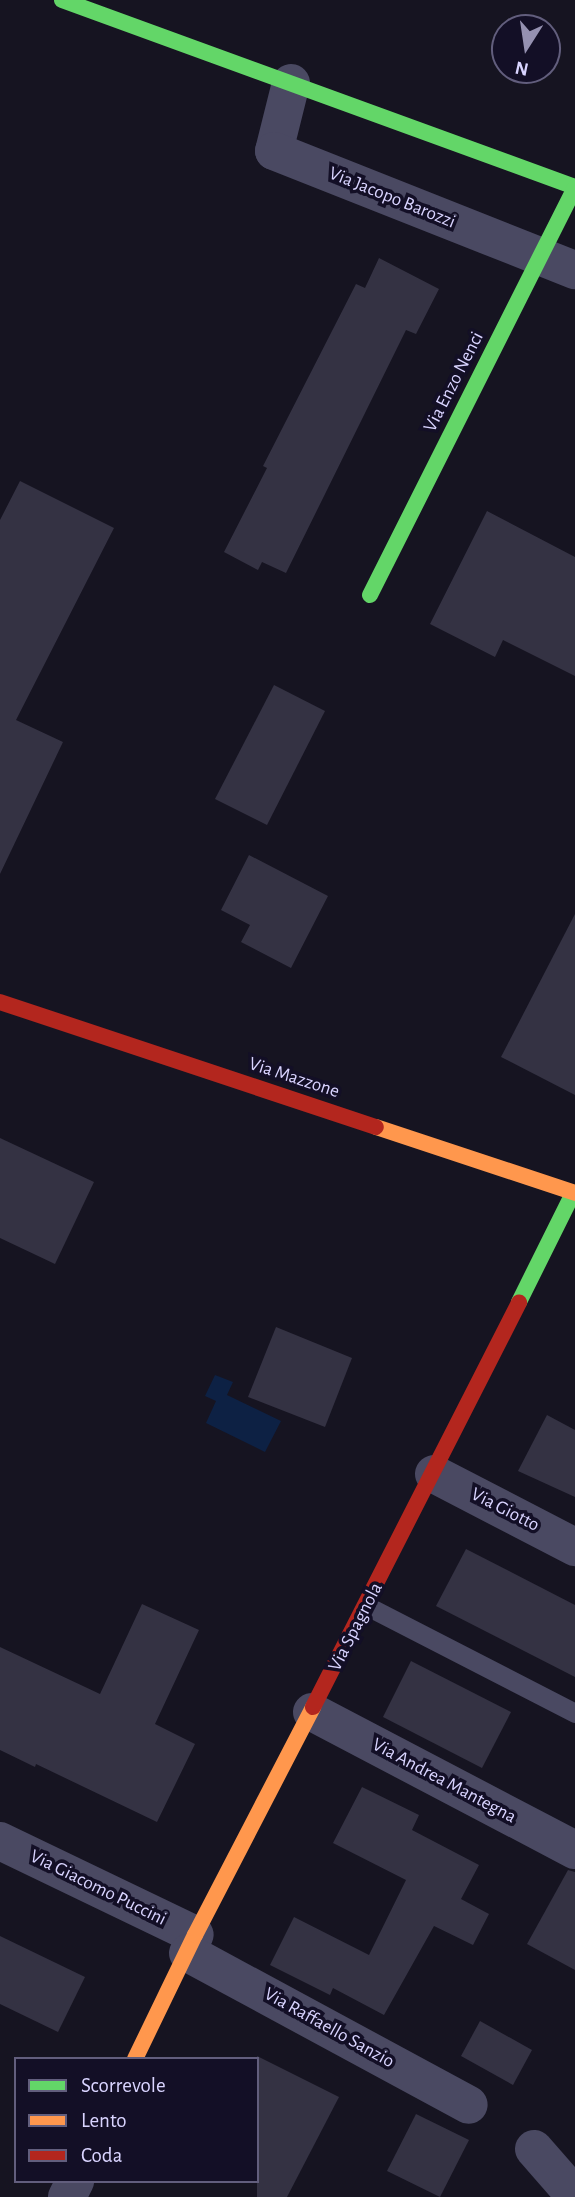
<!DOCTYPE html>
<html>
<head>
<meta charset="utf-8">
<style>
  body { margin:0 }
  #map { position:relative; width:575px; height:2197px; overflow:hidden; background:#161421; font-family:"Alegreya Sans",sans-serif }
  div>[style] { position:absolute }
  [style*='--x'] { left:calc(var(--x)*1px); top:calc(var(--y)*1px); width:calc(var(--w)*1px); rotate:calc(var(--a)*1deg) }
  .water>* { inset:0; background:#0d2144 }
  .building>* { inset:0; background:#343243 }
  .lane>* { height:19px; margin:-9.5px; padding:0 9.5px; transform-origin:9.5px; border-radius:9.5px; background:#4a4962 }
  .street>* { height:38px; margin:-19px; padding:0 19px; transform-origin:19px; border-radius:19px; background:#4a4962 }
  .fast>* { height:16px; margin:-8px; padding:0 8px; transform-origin:8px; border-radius:8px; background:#63d668 }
  .slow>* { height:16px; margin:-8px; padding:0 8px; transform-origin:8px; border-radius:8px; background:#ff974d }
  .jam>* { height:16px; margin:-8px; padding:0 8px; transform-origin:8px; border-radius:8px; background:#b3261e }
  span { translate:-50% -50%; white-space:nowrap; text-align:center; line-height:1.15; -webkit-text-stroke:7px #130f26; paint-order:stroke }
  .street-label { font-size:19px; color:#d9d4ff }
  .legend { position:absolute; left:14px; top:2057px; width:245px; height:126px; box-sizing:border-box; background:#130f26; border:2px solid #625e7d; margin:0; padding:9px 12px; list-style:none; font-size:21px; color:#d9d4ff }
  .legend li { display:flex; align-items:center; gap:14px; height:35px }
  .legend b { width:35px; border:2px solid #625e7d }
  .north { position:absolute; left:491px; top:14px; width:70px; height:70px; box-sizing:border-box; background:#130f26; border:2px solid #625e7d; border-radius:50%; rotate:192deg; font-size:19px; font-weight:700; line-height:28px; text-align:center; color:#d9d4ff }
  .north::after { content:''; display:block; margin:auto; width:24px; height:32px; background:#9591b1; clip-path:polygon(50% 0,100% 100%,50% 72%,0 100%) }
</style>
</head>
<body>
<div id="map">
  <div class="water">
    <i style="clip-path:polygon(215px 1375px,233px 1382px,227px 1395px,281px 1421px,265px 1452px,206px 1423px,216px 1401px,205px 1396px)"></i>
  </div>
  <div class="building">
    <i style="clip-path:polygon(379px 258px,439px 289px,416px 334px,406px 330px,286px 573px,262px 562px,258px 570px,224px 552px,267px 468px,263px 466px,356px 284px,365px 288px)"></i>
    <i style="clip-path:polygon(20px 481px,114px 528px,16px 720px,63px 742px,0 874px,0 520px)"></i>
    <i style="clip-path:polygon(487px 511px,575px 557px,575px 676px,503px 640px,495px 657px,430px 624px)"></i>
    <i style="clip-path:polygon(274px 685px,325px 711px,267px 825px,215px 799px)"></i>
    <i style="clip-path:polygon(249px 855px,328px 896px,291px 968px,241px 942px,250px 925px,221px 910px)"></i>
    <i style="clip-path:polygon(575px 914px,575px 1095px,501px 1057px)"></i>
    <i style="clip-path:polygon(0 1138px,94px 1182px,55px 1264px,0 1238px)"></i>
    <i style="clip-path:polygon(276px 1327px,352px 1358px,325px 1427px,248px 1397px)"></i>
    <i style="clip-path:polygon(547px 1415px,575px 1430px,575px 1497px,518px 1471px)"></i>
    <i style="clip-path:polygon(466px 1549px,575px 1605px,575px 1677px,436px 1606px)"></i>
    <i style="clip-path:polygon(142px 1604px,199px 1630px,155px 1724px,195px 1744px,157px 1822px,36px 1764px,35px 1767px,0 1750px,0 1647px,100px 1694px)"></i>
    <i style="clip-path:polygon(411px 1661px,511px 1712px,482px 1768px,383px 1717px)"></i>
    <i style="clip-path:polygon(362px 1787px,419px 1815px,412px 1830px,479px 1865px,461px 1899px,489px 1914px,473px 1945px,434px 1926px,384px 2015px,333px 1988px,330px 1995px,270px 1965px,294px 1917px,369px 1955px,406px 1880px,333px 1843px)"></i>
    <i style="clip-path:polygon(568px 1870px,575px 1872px,575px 1970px,527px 1944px)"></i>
    <i style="clip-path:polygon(0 1936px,85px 1977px,58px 2032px,0 2004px)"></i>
    <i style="clip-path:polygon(480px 2021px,532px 2050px,513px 2085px,461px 2056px)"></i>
    <i style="clip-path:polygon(257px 2056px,339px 2097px,287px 2197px,257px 2197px)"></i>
    <i style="clip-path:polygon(416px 2114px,469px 2140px,440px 2197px,387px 2171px)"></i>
  </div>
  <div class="lane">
    <i style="--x:367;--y:1606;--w:234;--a:27.2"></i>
  </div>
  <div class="street">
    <i style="--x:291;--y:83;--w:70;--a:104"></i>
    <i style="--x:274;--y:151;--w:324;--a:21.6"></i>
    <i style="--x:434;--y:1474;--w:159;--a:27.4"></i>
    <i style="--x:312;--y:1712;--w:297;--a:27.7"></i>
    <i style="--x:0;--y:1841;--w:216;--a:25.7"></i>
    <i style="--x:188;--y:1953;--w:319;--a:28.4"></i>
    <i style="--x:534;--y:2149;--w:62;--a:48.9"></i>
    <i style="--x:67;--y:2197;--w:18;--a:-63"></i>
  </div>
  <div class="fast">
    <i style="--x:62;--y:0;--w:546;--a:20.03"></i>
    <i style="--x:370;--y:595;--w:457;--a:-63.3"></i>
    <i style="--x:519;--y:1302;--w:122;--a:-63.6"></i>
  </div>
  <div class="slow">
    <i style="--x:376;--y:1127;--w:210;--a:18.3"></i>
    <i style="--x:135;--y:2059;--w:138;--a:-64.2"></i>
    <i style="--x:195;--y:1935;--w:257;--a:-62.6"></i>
  </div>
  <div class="jam">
    <i style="--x:0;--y:1002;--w:396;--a:18.4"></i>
    <i style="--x:313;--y:1707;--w:454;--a:-63"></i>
  </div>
  <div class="street-label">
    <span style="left:392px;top:198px;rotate:22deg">Via Jacopo Barozzi</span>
    <span style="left:454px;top:382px;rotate:-63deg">Via Enzo Nenci</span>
    <span style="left:294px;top:1078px;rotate:18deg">Via Mazzone</span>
    <span style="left:505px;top:1510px;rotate:27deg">Via Giotto</span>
    <span style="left:356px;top:1627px;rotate:-63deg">Via Spagnola</span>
    <span style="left:444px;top:1781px;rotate:28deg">Via Andrea Mantegna</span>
    <span style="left:98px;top:1888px;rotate:26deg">Via Giacomo Puccini</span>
    <span style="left:329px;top:2028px;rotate:29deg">Via Raffaello Sanzio</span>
  </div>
  <ul class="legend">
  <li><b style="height:9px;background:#63d668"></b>Scorrevole</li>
  <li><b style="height:9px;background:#ff974d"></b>Lento</li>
  <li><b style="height:9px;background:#b3261e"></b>Coda</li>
  </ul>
  <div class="north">N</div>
</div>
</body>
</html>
